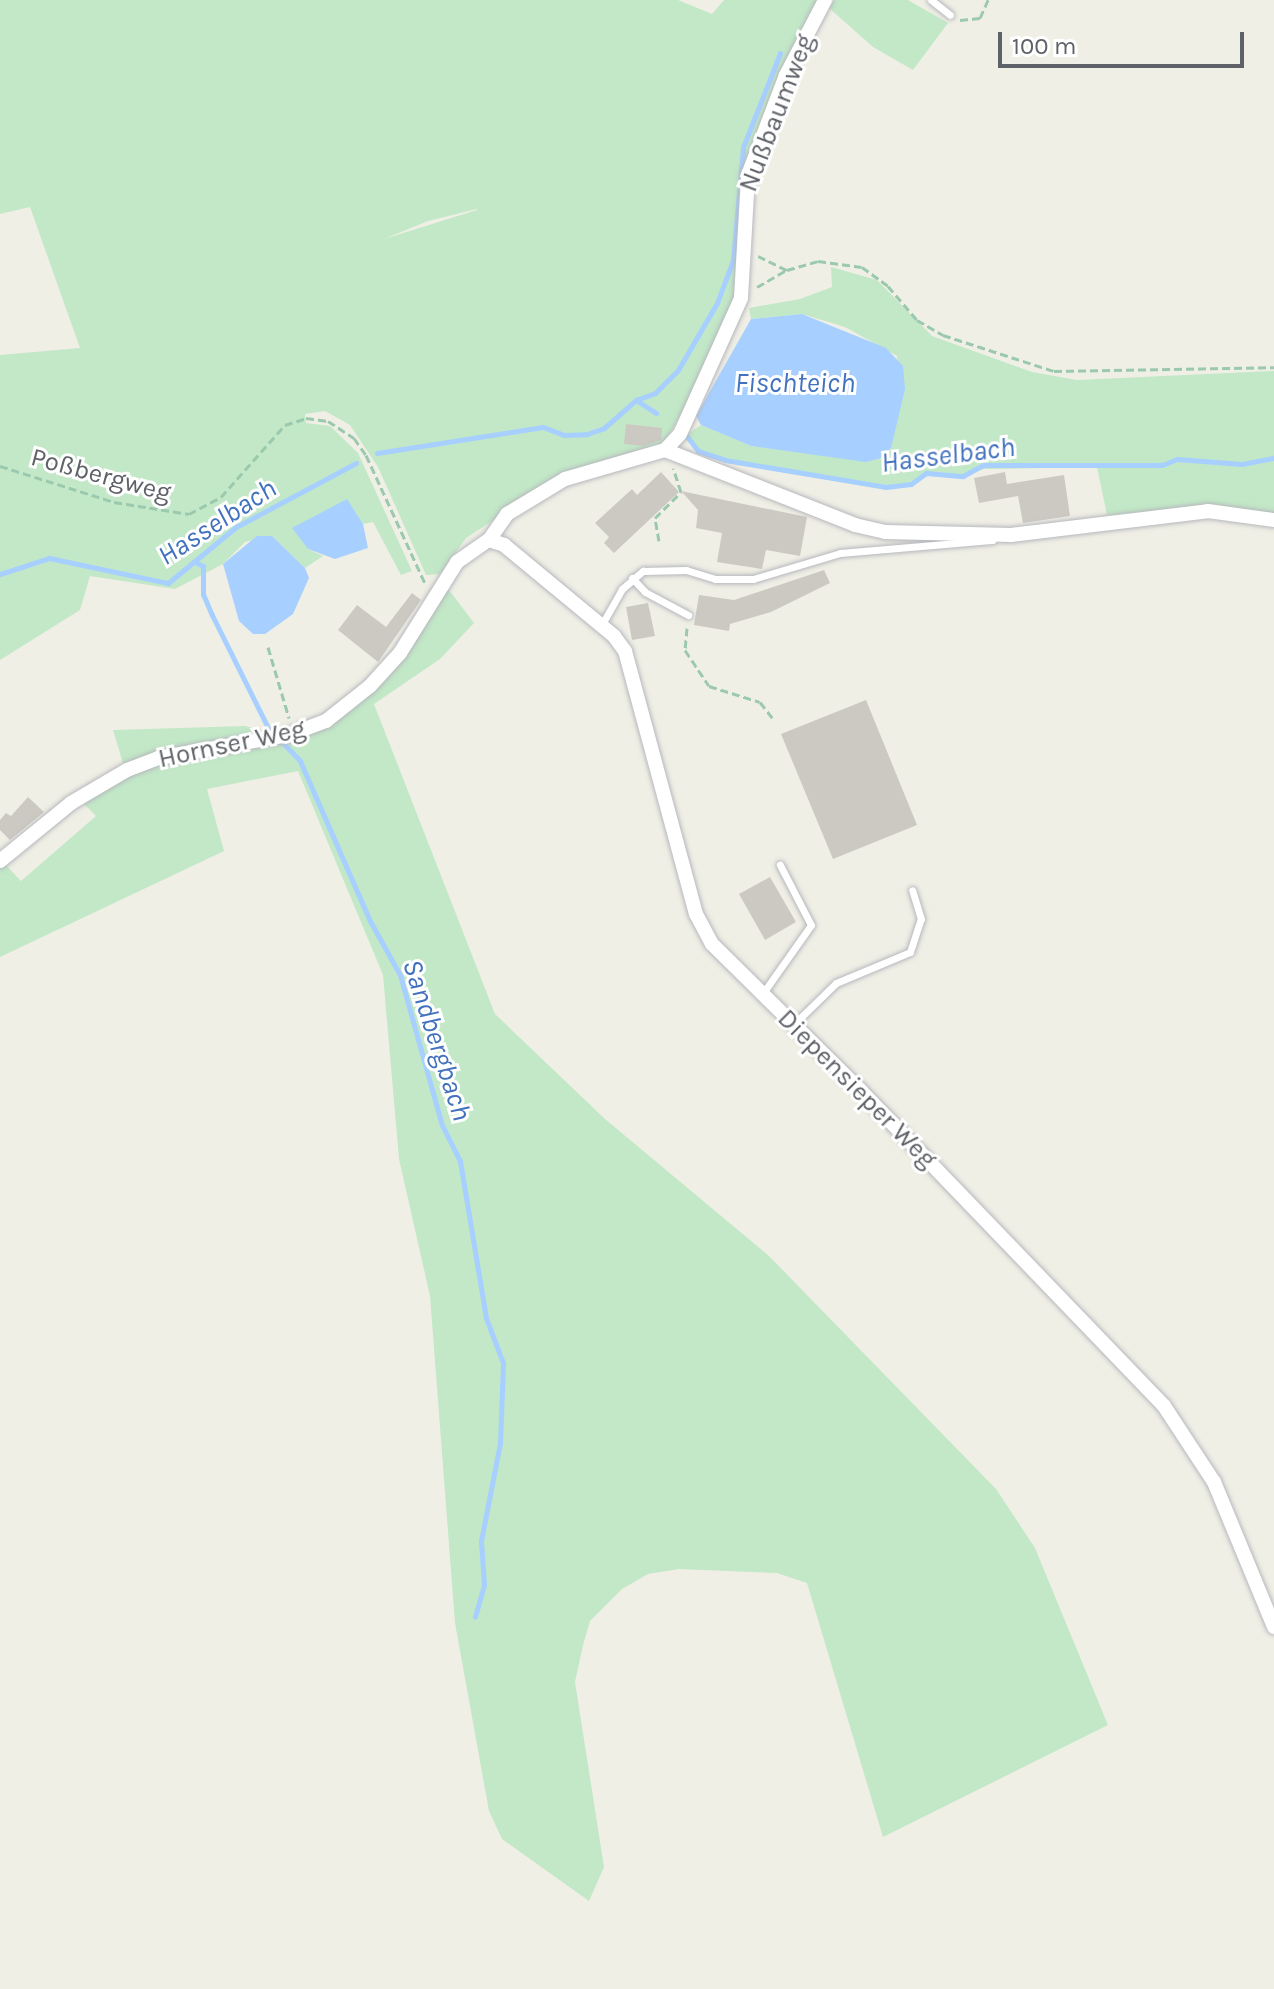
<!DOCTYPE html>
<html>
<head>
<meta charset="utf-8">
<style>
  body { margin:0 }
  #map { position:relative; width:1274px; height:1989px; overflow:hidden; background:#f0efe6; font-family:Karla,sans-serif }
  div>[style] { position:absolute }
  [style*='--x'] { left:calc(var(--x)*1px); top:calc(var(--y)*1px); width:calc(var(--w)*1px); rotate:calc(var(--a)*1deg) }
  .green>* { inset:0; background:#c2e8c7 }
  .water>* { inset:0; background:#a7cfff }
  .stream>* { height:5px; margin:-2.5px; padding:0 2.5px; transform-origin:2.5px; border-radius:2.5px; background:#a7cfff }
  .building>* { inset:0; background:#ccc9c3 }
  .path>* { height:3px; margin-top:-1.5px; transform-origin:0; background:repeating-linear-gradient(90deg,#9bc9ae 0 8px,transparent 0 12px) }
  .roads { filter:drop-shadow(0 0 2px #b6b8bd) drop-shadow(0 0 2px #b6b8bd) }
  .lane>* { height:7px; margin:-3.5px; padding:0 3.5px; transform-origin:3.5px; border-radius:3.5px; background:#fff }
  .street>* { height:14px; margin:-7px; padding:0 7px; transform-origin:7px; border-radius:7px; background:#fff }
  span { translate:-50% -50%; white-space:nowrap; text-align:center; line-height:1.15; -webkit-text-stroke:6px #fff; paint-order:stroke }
  .street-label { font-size:26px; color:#5e6167 }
  .water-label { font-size:28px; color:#4271be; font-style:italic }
  .scale { position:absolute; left:998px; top:32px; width:246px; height:36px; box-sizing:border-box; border:4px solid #5e6167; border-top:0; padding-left:10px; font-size:24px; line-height:28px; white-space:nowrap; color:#5e6167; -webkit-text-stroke:6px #fff; paint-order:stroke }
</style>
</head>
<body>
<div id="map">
  <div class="green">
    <i style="clip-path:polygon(evenodd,0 0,678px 0,712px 14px,724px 0,818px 0,744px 174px,738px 290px,701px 380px,662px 447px,562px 476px,466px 538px,440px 574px,426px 575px,378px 467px,350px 425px,325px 411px,305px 414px,306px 423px,330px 426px,358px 453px,412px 571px,401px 575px,373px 522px,363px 524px,347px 500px,308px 549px,323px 556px,305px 568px,272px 536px,245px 542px,223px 564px,175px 589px,90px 576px,80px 610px,0 660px,0 355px,80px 348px,30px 207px,0 214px,0 0,477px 209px,477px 210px,384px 239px,428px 221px,477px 209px)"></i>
    <i style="clip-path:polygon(834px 0,908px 0,948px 23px,913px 70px,873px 47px,829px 8px)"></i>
    <i style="clip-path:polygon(831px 267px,877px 280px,932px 336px,1032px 372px,1077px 380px,1274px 371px,1274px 513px,1223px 506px,1107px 515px,1097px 467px,984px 469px,963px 477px,937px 473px,886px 490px,724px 462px,694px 447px,683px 437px,701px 425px,751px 446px,802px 452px,881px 458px,891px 448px,897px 356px,845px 327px,802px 314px,751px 319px,749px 308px,800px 299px,832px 287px)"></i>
    <i style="clip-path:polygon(446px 586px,474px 623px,440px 659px,374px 704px,495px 1014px,605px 1119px,768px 1255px,996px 1489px,1035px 1548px,1108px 1725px,883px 1837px,807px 1583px,777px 1573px,679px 1569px,648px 1574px,622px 1589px,590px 1621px,583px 1645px,575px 1682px,604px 1867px,589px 1901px,502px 1839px,489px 1811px,455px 1623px,430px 1296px,399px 1159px,383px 975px,298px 771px,207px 789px,224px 851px,0 957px,0 859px,21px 881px,96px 816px,81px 801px,126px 773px,113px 730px,245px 726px,293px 737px,312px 734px,386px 680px)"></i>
  </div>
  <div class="water">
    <i style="clip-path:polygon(802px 314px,886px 348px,903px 366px,905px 389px,891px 448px,881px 458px,866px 462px,751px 446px,701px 425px,696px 416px,751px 319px)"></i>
    <i style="clip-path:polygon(347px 499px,363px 524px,368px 548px,335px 559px,308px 549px,292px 528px)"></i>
    <i style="clip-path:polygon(257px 536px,272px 536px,305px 568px,309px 578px,293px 614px,265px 634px,253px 634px,239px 621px,223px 564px)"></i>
  </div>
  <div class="stream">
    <i style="--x:636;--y:400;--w:20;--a:-20"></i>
    <i style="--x:655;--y:393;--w:33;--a:-45"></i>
    <i style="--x:678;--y:370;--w:78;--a:-59.8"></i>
    <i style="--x:717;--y:303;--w:46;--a:-69.6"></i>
    <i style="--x:733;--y:260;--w:113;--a:-84.9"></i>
    <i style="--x:743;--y:147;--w:101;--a:-68.5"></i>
    <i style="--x:686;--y:435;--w:20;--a:53"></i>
    <i style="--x:698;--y:451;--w:28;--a:18"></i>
    <i style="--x:725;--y:460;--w:163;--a:9.5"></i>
    <i style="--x:886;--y:487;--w:25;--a:-7"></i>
    <i style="--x:911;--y:484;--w:19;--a:-36"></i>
    <i style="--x:926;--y:473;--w:37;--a:5"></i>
    <i style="--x:963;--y:476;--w:23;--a:-29"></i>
    <i style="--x:983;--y:465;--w:179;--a:0"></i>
    <i style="--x:1162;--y:465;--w:16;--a:-22"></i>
    <i style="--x:1177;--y:459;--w:65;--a:4.4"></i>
    <i style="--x:1242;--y:464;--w:33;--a:-11"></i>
    <i style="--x:377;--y:453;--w:168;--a:-8.9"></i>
    <i style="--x:543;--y:427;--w:22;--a:21"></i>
    <i style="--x:564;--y:435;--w:23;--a:-2"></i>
    <i style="--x:587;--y:434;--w:18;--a:-19"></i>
    <i style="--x:604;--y:428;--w:43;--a:-41.2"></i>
    <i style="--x:636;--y:400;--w:24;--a:33"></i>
    <i style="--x:197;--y:563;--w:7;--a:27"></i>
    <i style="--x:203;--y:566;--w:28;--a:90"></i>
    <i style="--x:203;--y:594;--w:23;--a:67"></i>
    <i style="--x:212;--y:615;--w:133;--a:63.6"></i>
    <i style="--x:0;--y:574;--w:52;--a:-18.1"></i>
    <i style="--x:49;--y:558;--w:122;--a:11.9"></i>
    <i style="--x:168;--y:583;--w:88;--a:-39.5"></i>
    <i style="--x:236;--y:527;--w:136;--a:-28.1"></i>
    <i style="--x:280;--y:740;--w:29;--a:46"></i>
    <i style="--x:300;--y:761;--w:175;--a:66.4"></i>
    <i style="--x:370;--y:921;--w:62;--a:60.9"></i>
    <i style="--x:400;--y:975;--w:156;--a:74.4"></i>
    <i style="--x:442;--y:1125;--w:40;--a:63.4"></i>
    <i style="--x:460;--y:1161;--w:159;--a:80.6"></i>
    <i style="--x:486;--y:1318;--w:48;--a:69.3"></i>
    <i style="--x:503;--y:1363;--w:80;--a:92.1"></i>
    <i style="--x:500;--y:1443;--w:100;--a:101"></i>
    <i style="--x:481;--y:1541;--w:44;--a:86.1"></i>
    <i style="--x:484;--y:1585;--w:33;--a:106"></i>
  </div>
  <div class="building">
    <i style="clip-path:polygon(626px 424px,662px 428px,661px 440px,643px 446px,624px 444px)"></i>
    <i style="clip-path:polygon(661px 472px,679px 492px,614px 553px,604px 543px,609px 537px,595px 523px,632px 489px,637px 495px)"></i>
    <i style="clip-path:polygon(1005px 472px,1007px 484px,1064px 475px,1070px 516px,1023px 523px,1018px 496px,979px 503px,974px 478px)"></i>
    <i style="clip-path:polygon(681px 491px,807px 517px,800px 556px,766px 550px,762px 569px,717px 562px,722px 533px,696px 528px,698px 510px)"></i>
    <i style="clip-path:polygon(824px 570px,830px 583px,771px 612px,730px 624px,729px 631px,694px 625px,699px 595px,734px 600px)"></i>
    <i style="clip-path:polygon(412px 593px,421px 600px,378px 662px,338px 630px,357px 605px,386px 627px)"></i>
    <i style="clip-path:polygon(648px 603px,655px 636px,632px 640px,626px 607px)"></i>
    <i style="clip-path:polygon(866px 700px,917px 825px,833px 859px,781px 734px)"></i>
    <i style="clip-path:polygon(28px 797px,44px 812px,10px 840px,0 830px,0 820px,6px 813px,11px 816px)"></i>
    <i style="clip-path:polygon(770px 877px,796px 922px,765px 940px,739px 894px)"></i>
  </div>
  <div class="path">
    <i style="--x:960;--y:20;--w:20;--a:-6"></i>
    <i style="--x:980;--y:18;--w:20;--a:-66"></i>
    <i style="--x:758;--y:256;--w:32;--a:26"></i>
    <i style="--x:757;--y:287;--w:34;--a:-30"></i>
    <i style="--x:787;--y:270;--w:32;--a:-16"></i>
    <i style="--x:818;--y:261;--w:44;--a:7.8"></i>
    <i style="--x:862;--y:267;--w:32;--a:36"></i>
    <i style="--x:888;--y:286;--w:45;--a:49.5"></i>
    <i style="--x:917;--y:320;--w:30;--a:30"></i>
    <i style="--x:943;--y:335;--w:117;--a:18"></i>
    <i style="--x:1054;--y:371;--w:220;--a:-1"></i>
    <i style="--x:0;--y:466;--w:120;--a:17.5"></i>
    <i style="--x:114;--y:502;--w:76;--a:9.1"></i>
    <i style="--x:189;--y:514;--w:36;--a:-28"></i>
    <i style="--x:221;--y:497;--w:96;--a:-48.4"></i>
    <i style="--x:285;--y:425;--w:22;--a:-18"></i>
    <i style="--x:306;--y:418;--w:22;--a:8"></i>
    <i style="--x:328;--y:421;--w:31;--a:33"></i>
    <i style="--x:354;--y:438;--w:21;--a:55"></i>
    <i style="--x:366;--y:455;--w:141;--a:65.3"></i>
    <i style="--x:659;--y:541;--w:23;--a:-100"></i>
    <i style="--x:655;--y:518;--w:37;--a:-45"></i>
    <i style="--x:681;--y:492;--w:25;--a:-108"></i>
    <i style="--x:687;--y:628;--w:22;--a:95"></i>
    <i style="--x:685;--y:650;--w:43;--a:56.3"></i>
    <i style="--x:709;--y:686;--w:53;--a:17.4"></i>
    <i style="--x:760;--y:702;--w:24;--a:52"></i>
    <i style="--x:268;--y:647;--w:74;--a:73.5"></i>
  </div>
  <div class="roads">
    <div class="lane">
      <i style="--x:931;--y:0;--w:24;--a:38"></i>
      <i style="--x:632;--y:578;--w:19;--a:47"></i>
      <i style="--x:645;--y:592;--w:49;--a:28.1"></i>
      <i style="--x:601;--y:626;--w:43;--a:-60.4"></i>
      <i style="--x:622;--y:589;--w:28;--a:-41"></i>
      <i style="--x:643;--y:571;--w:43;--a:-1.3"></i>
      <i style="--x:686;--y:570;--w:30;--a:17"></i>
      <i style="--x:715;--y:579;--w:38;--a:0"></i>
      <i style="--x:753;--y:579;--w:91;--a:-16.6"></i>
      <i style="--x:840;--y:553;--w:153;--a:-4.9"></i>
      <i style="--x:763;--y:993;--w:83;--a:-54.8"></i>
      <i style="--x:811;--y:925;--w:68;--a:-117.3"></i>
      <i style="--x:795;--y:1023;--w:57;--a:-44.3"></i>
      <i style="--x:836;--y:983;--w:80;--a:-22.7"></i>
      <i style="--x:910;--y:952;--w:35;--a:-72"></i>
      <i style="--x:921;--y:919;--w:30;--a:-107"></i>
    </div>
    <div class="street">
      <i style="--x:665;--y:450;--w:22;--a:-47"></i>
      <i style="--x:680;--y:434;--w:149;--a:-65.8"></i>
      <i style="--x:741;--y:298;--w:123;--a:-86.7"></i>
      <i style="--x:748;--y:175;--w:107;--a:-69.2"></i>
      <i style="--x:786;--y:75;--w:85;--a:-62.5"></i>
      <i style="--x:489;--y:540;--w:16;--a:18"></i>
      <i style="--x:504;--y:545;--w:143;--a:39.6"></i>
      <i style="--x:614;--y:636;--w:19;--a:54"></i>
      <i style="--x:625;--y:651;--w:272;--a:74.9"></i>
      <i style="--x:696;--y:914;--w:34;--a:62"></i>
      <i style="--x:712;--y:944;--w:208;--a:44.6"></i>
      <i style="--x:860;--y:1090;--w:438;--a:46.1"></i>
      <i style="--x:1164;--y:1406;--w:91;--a:56.7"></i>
      <i style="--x:1214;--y:1482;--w:157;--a:67.5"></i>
      <i style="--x:0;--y:861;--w:92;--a:-39.2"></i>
      <i style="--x:71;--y:803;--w:65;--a:-30.5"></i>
      <i style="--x:127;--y:770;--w:33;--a:-21"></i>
      <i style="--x:158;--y:758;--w:133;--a:-10"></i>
      <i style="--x:289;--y:735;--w:40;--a:-21"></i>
      <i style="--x:326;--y:721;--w:56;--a:-38.5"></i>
      <i style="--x:370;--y:686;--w:45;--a:-47.7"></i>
      <i style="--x:400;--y:653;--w:107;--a:-57.9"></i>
      <i style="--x:457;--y:562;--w:39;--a:-35"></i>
      <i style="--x:489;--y:540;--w:32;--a:-55"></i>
      <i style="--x:507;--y:514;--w:68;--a:-31.1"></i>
      <i style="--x:565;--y:479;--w:104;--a:-16.2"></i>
      <i style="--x:665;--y:450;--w:204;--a:21.5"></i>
      <i style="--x:855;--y:525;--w:31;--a:13"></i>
      <i style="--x:885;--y:532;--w:126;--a:1.4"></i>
      <i style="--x:1011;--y:535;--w:198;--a:-6.9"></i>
      <i style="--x:1208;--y:511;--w:67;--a:7.8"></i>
    </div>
  </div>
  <div class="street-label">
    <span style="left:777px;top:113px;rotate:-69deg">Nußbaumweg</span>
    <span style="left:101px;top:475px;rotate:15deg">Poßbergweg</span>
    <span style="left:232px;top:744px;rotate:-12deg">Hornser Weg</span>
    <span style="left:857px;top:1089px;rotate:45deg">Diepensieper Weg</span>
  </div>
  <div class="water-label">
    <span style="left:795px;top:383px">Fischteich</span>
    <span style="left:948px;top:455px;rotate:-7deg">Hasselbach</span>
    <span style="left:217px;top:522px;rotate:-33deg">Hasselbach</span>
    <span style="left:437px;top:1040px;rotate:72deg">Sandbergbach</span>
  </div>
  <div class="scale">100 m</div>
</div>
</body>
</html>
